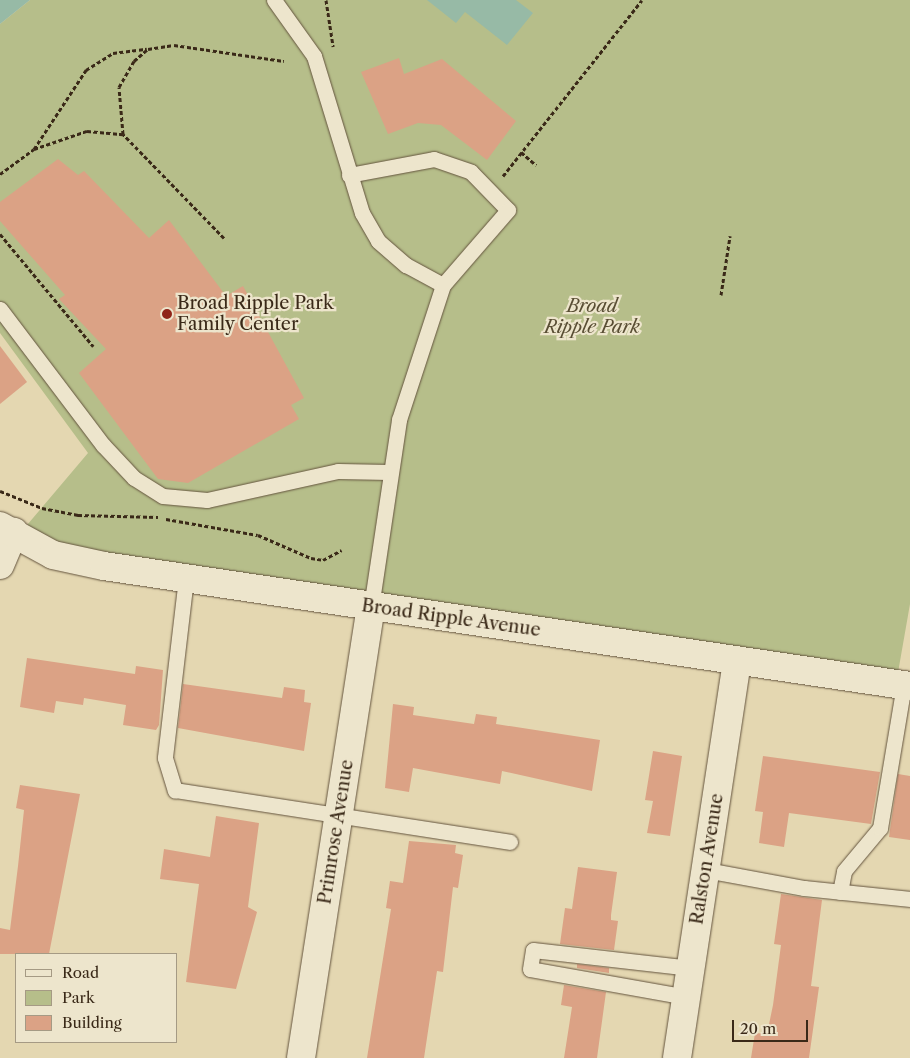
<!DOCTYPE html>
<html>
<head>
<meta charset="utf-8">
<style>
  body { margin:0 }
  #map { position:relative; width:910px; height:1058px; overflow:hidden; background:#e4d7b1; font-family:"Libre Caslon Text",serif }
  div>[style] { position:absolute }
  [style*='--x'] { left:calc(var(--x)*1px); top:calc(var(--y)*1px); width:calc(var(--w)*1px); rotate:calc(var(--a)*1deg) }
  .green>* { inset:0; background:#b6be8a }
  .water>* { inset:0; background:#97baa6 }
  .building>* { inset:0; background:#dba285 }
  .path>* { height:3px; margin-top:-1.5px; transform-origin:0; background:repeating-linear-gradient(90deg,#3a2918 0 4px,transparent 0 6.5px) }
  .roads { filter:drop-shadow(0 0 1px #64543e) drop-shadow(0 0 1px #64543e) }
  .service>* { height:15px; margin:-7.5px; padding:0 7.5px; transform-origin:7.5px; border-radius:7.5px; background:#ede5cc }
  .minor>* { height:28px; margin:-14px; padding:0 14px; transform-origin:14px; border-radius:14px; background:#ede5cc }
  .tertiary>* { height:28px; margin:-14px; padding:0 14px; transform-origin:14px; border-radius:14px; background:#ede5cc }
  .dots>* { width:14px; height:14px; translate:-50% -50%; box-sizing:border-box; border:2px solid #ede5cc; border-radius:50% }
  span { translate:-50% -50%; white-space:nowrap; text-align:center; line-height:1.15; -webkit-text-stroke:4.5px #ede5cc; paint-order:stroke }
  .poi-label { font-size:18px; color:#3a2918 }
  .left { translate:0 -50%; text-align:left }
  .park-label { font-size:18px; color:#594e34; font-style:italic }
  .street-label { font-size:18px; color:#3a2918 }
  .legend { position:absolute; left:15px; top:953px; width:162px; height:90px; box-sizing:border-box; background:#ede5cc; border:1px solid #a59a84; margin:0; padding:6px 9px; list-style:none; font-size:15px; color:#3a2918 }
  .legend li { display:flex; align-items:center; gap:10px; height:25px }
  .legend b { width:25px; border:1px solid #a59a84 }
  .scale { position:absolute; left:732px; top:1020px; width:76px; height:22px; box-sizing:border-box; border:2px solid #3a2918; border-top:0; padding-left:6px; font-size:15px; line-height:18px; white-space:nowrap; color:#3a2918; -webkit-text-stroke:4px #ede5cc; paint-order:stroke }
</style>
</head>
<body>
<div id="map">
  <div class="green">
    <i style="clip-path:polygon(30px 0,910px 0,910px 604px,896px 684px,11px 544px,88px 453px,0 333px,0 24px)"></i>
  </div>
  <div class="water">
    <i style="clip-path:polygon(0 0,30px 0,0 24px)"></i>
    <i style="clip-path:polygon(427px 0,516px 0,533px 13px,507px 45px,465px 12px,456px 23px)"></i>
  </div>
  <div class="building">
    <i style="clip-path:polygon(399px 58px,404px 74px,442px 59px,516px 121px,487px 160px,441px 125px,418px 123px,388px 134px,361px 72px)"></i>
    <i style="clip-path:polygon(58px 159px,78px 175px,84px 171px,149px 238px,169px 220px,226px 296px,243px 286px,304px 398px,291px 405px,299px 419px,188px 483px,158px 479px,79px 373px,106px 349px,59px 299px,65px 295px,0 221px,0 202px)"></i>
    <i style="clip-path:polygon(0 346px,27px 382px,0 404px)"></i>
    <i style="clip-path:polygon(27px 658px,135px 674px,136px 666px,163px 670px,159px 725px,156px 730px,123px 725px,126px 705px,84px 698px,83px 705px,56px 701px,54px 713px,20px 707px)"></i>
    <i style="clip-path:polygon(183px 684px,282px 698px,284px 687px,305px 690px,304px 702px,311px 703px,304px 751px,178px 728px)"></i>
    <i style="clip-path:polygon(393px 704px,414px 707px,413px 715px,474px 724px,476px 714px,497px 717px,496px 724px,600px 740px,592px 791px,502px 771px,500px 784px,413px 768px,409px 792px,385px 788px)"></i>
    <i style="clip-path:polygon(653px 751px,682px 756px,670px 836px,647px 833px,653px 801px,645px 800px)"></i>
    <i style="clip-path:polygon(763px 756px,880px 772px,871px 824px,789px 813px,784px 847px,759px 843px,763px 812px,755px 811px)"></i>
    <i style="clip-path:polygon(898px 774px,910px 776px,910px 840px,889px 837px)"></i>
    <i style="clip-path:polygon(20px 785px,80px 794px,49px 954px,0 954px,0 928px,10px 930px,18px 866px,24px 810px,16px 808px)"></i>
    <i style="clip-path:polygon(216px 816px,259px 823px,248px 907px,257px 912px,236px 989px,186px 982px,199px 884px,160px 879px,164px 849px,210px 857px)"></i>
    <i style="clip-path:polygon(409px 841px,456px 845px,455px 853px,463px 855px,458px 888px,453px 887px,443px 972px,437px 971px,424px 1058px,367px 1058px,391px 909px,386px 908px,390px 881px,403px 883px)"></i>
    <i style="clip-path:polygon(578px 867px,617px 872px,611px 915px,611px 920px,618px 921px,614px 950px,560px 944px,565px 908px,572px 909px)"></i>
    <i style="clip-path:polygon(781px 894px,822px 900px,811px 986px,819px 987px,809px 1058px,751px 1058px,755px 1033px,767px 1034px,773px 1005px,781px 945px,774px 944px)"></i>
    <i style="clip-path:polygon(577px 964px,609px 968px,609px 973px,577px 968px)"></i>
    <i style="clip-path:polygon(564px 985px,606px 992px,597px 1058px,564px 1058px,572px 1007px,561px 1005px)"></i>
  </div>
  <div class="path">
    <i style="--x:326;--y:0;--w:47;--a:81.3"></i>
    <i style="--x:34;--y:149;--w:56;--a:-18.8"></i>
    <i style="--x:87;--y:131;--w:36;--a:5"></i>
    <i style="--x:521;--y:152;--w:20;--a:41"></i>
    <i style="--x:0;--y:174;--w:42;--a:-36.3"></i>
    <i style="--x:34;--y:149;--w:95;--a:-56.6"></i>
    <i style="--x:86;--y:70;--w:32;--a:-32"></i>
    <i style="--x:113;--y:53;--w:34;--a:-7"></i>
    <i style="--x:503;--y:176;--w:224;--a:-51.7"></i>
    <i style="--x:0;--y:234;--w:146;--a:50.3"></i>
    <i style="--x:224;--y:238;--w:145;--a:-134.2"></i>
    <i style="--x:123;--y:134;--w:47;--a:-94.9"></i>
    <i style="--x:119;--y:87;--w:30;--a:-60"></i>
    <i style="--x:134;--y:61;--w:18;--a:-41"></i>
    <i style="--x:148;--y:49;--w:26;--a:-9"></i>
    <i style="--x:174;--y:45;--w:111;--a:8.3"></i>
    <i style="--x:721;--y:295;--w:60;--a:-81.3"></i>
    <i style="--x:0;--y:491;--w:45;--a:22"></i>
    <i style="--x:42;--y:508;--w:37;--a:11"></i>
    <i style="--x:78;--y:515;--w:80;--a:1.4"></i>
    <i style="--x:166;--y:519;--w:93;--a:9.9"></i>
    <i style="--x:258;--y:535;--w:58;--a:23.5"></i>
    <i style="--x:311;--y:558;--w:12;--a:9"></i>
    <i style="--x:323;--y:560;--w:21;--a:-28"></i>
  </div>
  <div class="roads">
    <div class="service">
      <i style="--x:274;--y:0;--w:69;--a:54.5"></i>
      <i style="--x:314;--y:56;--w:164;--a:73"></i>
      <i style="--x:362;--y:213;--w:32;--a:60"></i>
      <i style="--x:378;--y:241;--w:37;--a:41"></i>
      <i style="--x:406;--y:265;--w:42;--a:28.4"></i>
      <i style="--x:443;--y:285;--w:142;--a:108.1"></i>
      <i style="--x:399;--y:420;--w:189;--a:98.5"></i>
      <i style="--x:349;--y:175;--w:86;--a:-10.7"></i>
      <i style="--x:434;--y:159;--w:39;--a:19"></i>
      <i style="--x:471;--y:172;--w:53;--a:45.8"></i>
      <i style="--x:508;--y:210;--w:99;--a:130.9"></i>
      <i style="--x:0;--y:309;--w:171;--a:52.9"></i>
      <i style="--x:103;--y:445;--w:45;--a:46.8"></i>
      <i style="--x:134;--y:478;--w:34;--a:32"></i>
      <i style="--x:163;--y:496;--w:44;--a:5.2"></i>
      <i style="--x:207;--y:500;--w:134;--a:-12.5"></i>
      <i style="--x:338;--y:471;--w:51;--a:1.1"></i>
      <i style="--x:186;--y:578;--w:181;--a:96.7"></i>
      <i style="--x:165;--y:758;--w:34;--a:73"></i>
      <i style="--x:175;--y:790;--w:339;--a:8.8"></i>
      <i style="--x:706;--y:870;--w:100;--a:10.4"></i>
      <i style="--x:804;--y:888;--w:107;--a:5.9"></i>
      <i style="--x:840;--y:892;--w:21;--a:-79"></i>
      <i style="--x:844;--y:871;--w:56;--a:-50.1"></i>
      <i style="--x:880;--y:828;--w:145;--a:-80.5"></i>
      <i style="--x:687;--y:997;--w:159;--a:-169.9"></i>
      <i style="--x:530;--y:969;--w:19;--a:-81"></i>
      <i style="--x:533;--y:950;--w:159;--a:6.5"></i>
    </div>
    <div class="minor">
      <i style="--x:0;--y:565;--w:36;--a:-67"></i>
      <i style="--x:301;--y:1058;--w:456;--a:-81.2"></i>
      <i style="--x:677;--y:1058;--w:402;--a:-81.4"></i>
    </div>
    <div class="tertiary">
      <i style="--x:0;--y:526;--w:60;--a:28.7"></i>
      <i style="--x:53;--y:555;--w:52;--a:12.2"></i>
      <i style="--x:104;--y:566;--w:815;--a:8.47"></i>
    </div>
  </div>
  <div class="dots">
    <i style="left:167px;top:314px;background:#8f2418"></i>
  </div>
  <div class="poi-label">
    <span class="left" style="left:177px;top:314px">Broad Ripple Park<br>Family Center</span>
  </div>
  <div class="park-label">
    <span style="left:592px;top:317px">Broad<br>Ripple Park</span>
  </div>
  <div class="street-label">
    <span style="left:451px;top:618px;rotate:8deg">Broad Ripple Avenue</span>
    <span style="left:336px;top:832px;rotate:-81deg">Primrose Avenue</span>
    <span style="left:707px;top:859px;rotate:-81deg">Ralston Avenue</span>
  </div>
  <ul class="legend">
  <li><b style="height:6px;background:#ede5cc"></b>Road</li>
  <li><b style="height:14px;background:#b6be8a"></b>Park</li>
  <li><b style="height:14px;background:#dba285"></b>Building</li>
  </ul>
  <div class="scale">20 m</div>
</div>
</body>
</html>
